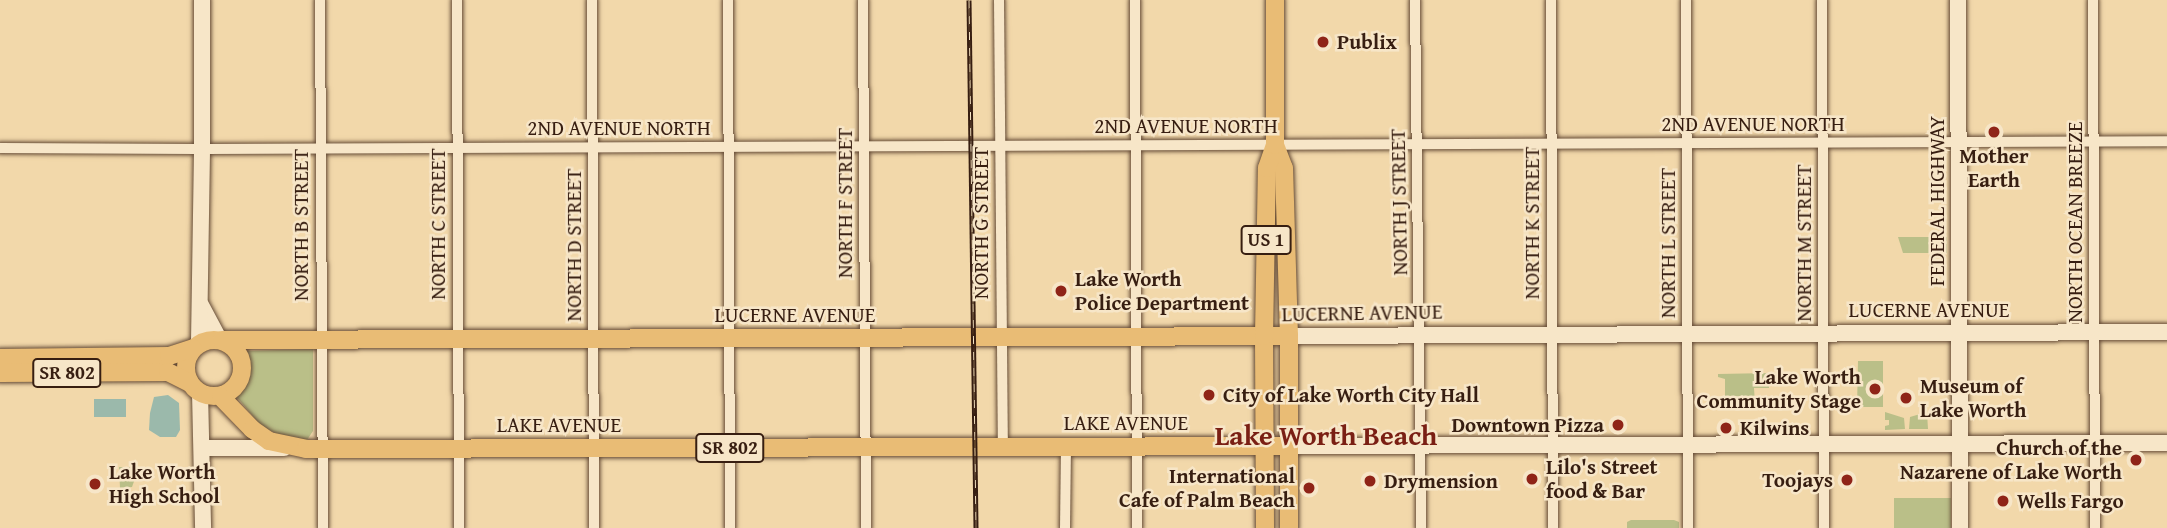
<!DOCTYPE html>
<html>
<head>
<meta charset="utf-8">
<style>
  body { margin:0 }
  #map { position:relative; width:2167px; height:528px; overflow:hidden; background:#f2d8aa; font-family:"Gentium Book Plus",serif }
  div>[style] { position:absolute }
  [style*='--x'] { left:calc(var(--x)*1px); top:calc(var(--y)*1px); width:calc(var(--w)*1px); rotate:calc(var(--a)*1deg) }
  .green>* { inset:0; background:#babf88 }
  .water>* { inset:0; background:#9bb9ab }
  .roads { filter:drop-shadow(0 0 2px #664c37) drop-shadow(0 0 2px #664c37) }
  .street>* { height:10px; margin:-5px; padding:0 5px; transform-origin:5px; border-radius:5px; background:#f7e6c8 }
  .secondary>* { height:16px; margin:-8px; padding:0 8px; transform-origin:8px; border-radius:8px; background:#f7e6c8 }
  .primary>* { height:18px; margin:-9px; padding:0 9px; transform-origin:9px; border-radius:9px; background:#e9bc75 }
  .primary>.ring { margin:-9px; padding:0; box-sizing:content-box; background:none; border:18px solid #e9bc75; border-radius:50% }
  .rail>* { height:5px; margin-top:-2.5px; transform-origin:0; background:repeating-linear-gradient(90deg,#f7e6c8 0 8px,#371e11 0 16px); box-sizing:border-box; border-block:2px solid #371e11 }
  .dots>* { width:19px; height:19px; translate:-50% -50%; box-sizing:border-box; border:4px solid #f7e6c8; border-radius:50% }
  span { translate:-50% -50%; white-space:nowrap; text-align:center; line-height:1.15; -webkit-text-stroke:5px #f7e6c8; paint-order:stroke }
  .shield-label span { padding:2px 5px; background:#f7e6c8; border:2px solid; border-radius:5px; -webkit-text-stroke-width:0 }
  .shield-label { font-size:19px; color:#371e11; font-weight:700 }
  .poi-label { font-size:21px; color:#371e11; font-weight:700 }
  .left { translate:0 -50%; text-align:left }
  .right { translate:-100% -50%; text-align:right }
  .street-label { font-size:21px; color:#371e11 }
  .district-label { font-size:28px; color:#7a1f14; font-weight:700 }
</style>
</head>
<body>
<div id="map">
  <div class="green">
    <i style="clip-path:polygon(1898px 237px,1947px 237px,1947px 253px,1903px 253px)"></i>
    <i style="clip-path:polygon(313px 349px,313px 431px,307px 440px,294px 441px,262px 427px,236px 396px,246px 374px,243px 351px)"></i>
    <i style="clip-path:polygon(1858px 361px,1883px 361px,1883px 407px,1857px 407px)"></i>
    <i style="clip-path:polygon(1770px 373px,1769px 388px,1754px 388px,1755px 404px,1720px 404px,1720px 400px,1725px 399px,1725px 379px,1718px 377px,1718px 374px)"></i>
    <i style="clip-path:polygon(1885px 412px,1904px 418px,1905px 429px,1885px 430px,1885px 426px,1889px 425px,1889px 420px,1885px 420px)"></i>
    <i style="clip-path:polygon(1927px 412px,1928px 429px,1909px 429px,1910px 417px)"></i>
    <i style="clip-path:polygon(119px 467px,131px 467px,137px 473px,132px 487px,120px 488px)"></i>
    <i style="clip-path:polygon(1894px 498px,1951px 498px,1951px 528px,1894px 528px)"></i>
    <i style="clip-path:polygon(1631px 520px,1674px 520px,1679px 522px,1679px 528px,1627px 528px,1627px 522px)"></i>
  </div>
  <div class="water">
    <i style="clip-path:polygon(168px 395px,179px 403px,180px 430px,176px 437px,160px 437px,149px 430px,150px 413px,154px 397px)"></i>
    <i style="clip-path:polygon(94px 399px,126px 399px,126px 417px,94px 417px)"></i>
  </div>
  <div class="roads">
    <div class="street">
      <i style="--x:320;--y:0;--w:528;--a:89.67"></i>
      <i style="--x:457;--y:0;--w:528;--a:89.78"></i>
      <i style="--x:592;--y:0;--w:528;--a:89.78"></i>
      <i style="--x:728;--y:0;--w:528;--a:89.78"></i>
      <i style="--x:863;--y:0;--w:528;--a:89.67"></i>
      <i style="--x:999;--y:0;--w:446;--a:89.5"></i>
      <i style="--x:1135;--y:0;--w:528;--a:89.78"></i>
      <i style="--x:1415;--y:0;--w:528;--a:89.35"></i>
      <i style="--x:1551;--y:0;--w:528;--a:89.78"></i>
      <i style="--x:1686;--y:0;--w:528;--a:89.78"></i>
      <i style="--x:1822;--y:0;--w:528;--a:89.78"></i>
      <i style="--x:2093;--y:0;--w:528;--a:89.78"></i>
      <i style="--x:0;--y:148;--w:197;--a:0.3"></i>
      <i style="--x:206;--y:149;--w:1961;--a:-0.23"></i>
      <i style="--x:1065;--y:528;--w:82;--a:-89.3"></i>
    </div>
    <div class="secondary">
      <i style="--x:202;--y:0;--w:144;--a:90"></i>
      <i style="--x:1958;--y:0;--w:528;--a:89.78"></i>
      <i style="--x:201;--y:305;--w:38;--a:62"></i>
      <i style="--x:1289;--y:336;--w:878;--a:-0.26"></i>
      <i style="--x:199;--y:342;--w:189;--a:-89.1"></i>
      <i style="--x:200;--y:392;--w:136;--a:88.7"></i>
      <i style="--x:1289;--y:446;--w:878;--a:-0.2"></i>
      <i style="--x:202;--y:448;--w:82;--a:0"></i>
    </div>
    <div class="primary">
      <i style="--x:1275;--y:145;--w:25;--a:69"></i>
      <i style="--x:1284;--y:168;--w:168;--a:88.3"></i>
      <i style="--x:1289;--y:336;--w:192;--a:90"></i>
      <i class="ring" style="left:186px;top:340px;width:38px;height:38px"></i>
      <i style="--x:222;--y:340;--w:1067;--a:-0.21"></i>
      <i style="--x:0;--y:358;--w:169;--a:-0.7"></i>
      <i style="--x:169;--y:356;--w:25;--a:-18"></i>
      <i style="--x:0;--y:373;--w:168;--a:-0.3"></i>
      <i style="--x:168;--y:372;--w:25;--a:27"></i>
      <i style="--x:221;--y:397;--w:45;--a:45.9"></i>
      <i style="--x:252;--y:429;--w:21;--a:35"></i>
      <i style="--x:269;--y:441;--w:38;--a:12"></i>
      <i style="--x:306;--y:449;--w:983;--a:-0.17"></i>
      <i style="--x:1265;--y:528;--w:192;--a:-90.3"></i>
      <i style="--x:1264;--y:336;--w:168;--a:-89"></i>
      <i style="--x:1267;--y:168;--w:24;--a:-71"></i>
      <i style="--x:1275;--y:145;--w:145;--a:-90"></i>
    </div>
  </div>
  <div class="rail">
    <i style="--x:969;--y:0;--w:528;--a:89.24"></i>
  </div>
  <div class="dots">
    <i style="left:1323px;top:42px;background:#8f2418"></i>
    <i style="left:1994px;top:132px;background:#8f2418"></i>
    <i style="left:1061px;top:291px;background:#8f2418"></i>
    <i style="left:1875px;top:389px;background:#8f2418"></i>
    <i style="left:1209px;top:395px;background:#8f2418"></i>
    <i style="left:1906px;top:398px;background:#8f2418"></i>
    <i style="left:1618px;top:425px;background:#8f2418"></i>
    <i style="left:1726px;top:428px;background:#8f2418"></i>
    <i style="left:2136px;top:460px;background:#8f2418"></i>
    <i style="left:1532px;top:479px;background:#8f2418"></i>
    <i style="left:1847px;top:480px;background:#8f2418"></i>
    <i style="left:1370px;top:481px;background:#8f2418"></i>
    <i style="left:95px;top:484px;background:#8f2418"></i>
    <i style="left:1309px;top:488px;background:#8f2418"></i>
    <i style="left:2003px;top:501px;background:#8f2418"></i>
  </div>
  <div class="shield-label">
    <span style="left:1266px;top:240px">US 1</span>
    <span style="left:67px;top:373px">SR 802</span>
    <span style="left:730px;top:448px">SR 802</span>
  </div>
  <div class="poi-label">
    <span class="left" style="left:1337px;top:42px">Publix</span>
    <span style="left:1994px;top:168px">Mother<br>Earth</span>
    <span class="left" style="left:1075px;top:291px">Lake Worth<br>Police Department</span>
    <span class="right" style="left:1861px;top:389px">Lake Worth<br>Community Stage</span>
    <span class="left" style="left:1920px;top:398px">Museum of<br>Lake Worth</span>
    <span class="left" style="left:1223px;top:395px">City of Lake Worth City Hall</span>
    <span class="right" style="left:1604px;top:425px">Downtown Pizza</span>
    <span class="left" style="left:1740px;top:428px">Kilwins</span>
    <span class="right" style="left:2122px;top:460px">Church of the<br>Nazarene of Lake Worth</span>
    <span class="left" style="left:1546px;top:479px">Lilo's Street<br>food &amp; Bar</span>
    <span class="left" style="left:109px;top:484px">Lake Worth<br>High School</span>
    <span class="right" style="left:1295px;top:488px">International<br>Cafe of Palm Beach</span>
    <span class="right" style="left:1833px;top:480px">Toojays</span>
    <span class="left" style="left:1384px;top:481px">Drymension</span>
    <span class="left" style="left:2017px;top:501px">Wells Fargo</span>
  </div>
  <div class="street-label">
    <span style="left:1753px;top:124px">2ND AVENUE NORTH</span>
    <span style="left:1186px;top:126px">2ND AVENUE NORTH</span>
    <span style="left:619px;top:128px">2ND AVENUE NORTH</span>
    <span style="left:1937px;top:201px;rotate:-90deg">FEDERAL HIGHWAY</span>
    <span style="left:1399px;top:202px;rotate:-91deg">NORTH J STREET</span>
    <span style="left:845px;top:203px;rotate:-90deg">NORTH F STREET</span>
    <span style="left:2075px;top:222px;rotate:-90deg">NORTH OCEAN BREEZE</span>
    <span style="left:981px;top:223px;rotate:-90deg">NORTH G STREET</span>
    <span style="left:1532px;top:223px;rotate:-90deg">NORTH K STREET</span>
    <span style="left:438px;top:224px;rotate:-90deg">NORTH C STREET</span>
    <span style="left:301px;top:225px;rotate:-90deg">NORTH B STREET</span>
    <span style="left:1668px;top:243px;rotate:-90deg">NORTH L STREET</span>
    <span style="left:1804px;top:243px;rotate:-90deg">NORTH M STREET</span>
    <span style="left:574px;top:245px;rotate:-90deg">NORTH D STREET</span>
    <span style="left:1929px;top:310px">LUCERNE AVENUE</span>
    <span style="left:1362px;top:313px;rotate:-1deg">LUCERNE AVENUE</span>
    <span style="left:795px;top:315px">LUCERNE AVENUE</span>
    <span style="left:1126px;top:423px">LAKE AVENUE</span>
    <span style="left:559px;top:425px">LAKE AVENUE</span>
  </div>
  <div class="district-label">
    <span style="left:1326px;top:435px">Lake Worth Beach</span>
  </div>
</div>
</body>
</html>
